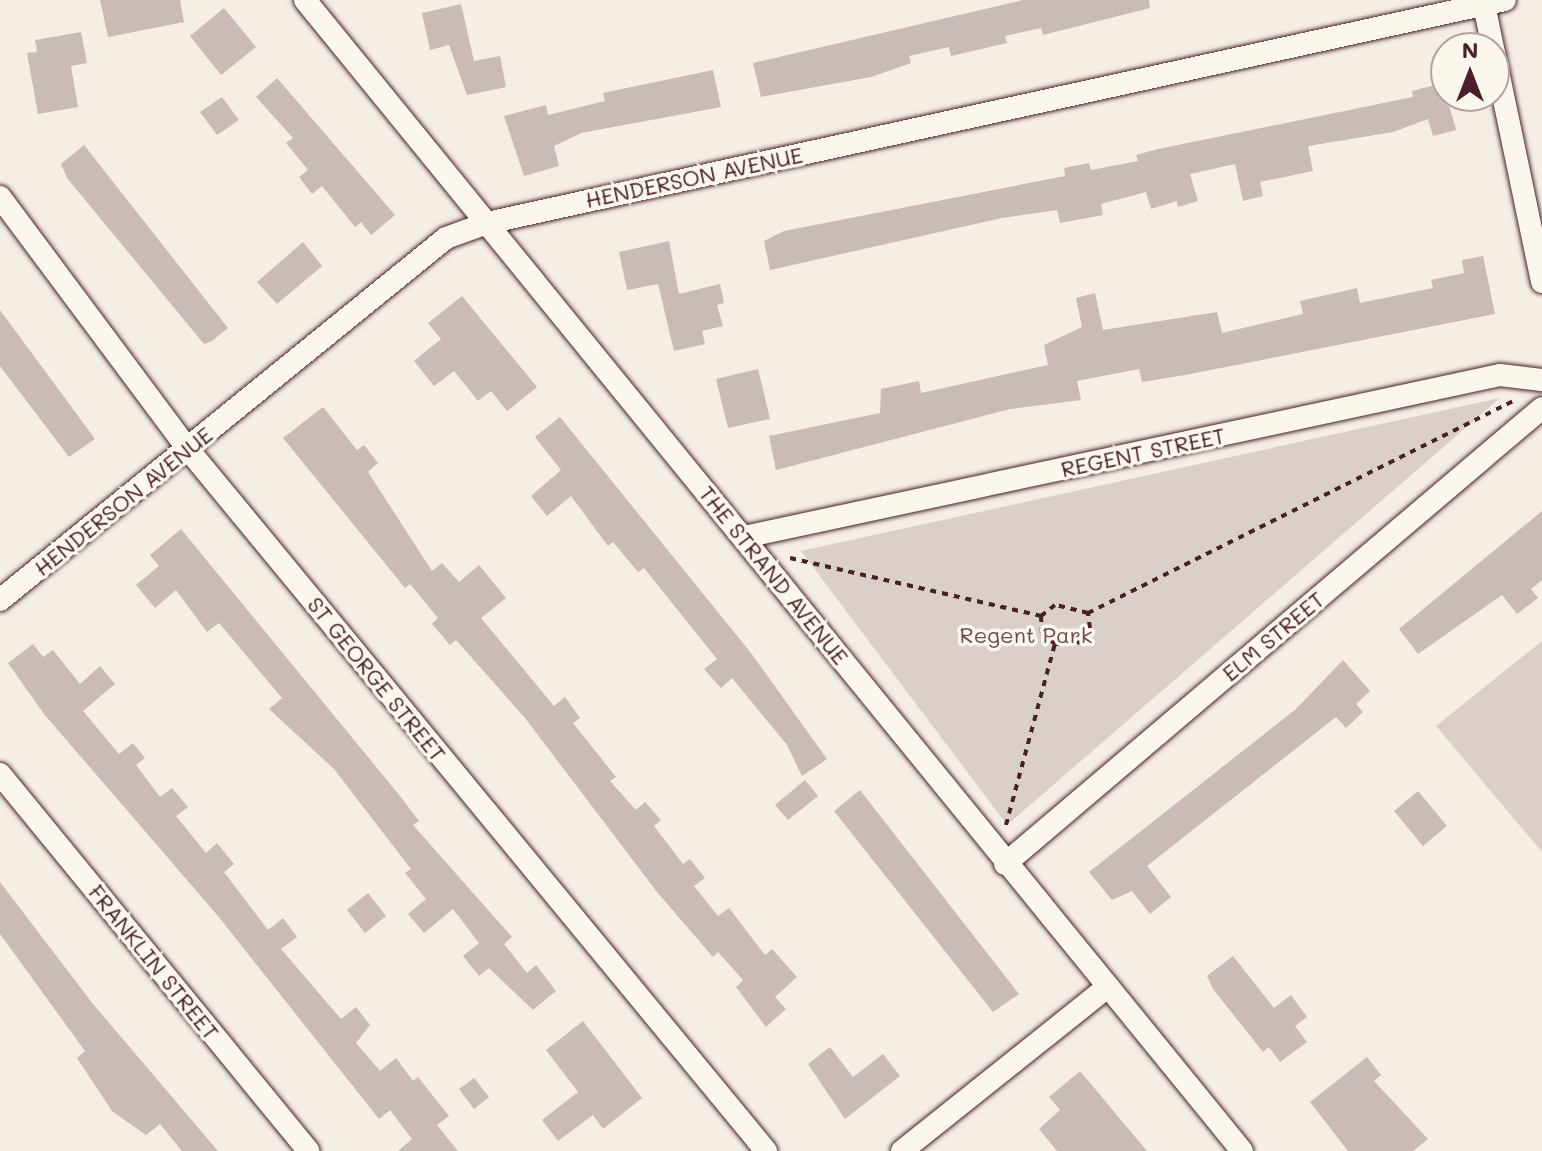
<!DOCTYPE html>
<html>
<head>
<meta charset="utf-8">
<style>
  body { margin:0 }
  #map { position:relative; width:1542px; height:1151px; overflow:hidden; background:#f4eee4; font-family:Mali,sans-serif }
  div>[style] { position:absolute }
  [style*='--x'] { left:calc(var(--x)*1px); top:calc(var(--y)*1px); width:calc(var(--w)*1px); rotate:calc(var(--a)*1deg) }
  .green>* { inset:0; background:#dbd0c9 }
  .building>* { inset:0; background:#cabbb6 }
  .path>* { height:4px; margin-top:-2px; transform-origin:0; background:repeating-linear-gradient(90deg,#4a1f2b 0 6px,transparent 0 12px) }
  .roads { filter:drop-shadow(0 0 2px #4a1f2b) drop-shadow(0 0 2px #4a1f2b) }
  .street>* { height:22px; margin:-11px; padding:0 11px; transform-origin:11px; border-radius:11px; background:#fbf7ec }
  span { translate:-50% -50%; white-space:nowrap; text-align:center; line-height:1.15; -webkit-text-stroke:7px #fbf7ec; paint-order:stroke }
  .street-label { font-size:22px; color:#4a1f2b }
  .park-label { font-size:22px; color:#6e4b52 }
  .north { position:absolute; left:1430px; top:32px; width:80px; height:80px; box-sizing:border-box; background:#fbf7ec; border:2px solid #b4a19f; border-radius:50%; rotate:0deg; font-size:22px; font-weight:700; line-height:32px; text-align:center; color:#4a1f2b }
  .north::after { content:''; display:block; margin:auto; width:28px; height:36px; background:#4a1f2b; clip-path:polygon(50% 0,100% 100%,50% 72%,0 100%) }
</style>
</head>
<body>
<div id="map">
  <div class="green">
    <i style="clip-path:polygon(1500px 398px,1007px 825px,801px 551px)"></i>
    <i style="clip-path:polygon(1542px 641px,1542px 852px,1436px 726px)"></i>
  </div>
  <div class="building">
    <i style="clip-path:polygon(100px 0,180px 0,184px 22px,108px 37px)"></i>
    <i style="clip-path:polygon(1023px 0,1149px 0,1150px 8px,1043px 35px,1041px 28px,1005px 36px,1007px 43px,951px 56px,949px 47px,909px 56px,911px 63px,871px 77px,761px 97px,753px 63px)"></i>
    <i style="clip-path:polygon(461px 4px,474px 61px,500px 56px,506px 87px,467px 95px,449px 45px,430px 50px,422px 13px)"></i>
    <i style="clip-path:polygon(224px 8px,256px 47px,221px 75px,190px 36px)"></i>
    <i style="clip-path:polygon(81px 32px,87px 63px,71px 66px,78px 107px,38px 114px,27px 53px,37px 52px,35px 40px)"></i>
    <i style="clip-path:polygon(713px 70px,721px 107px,581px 133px,554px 146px,559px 166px,524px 176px,504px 116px,546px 105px,548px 115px,605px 101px,603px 93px)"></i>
    <i style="clip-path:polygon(277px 78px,395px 215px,371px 235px,361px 222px,355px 227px,322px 186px,312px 194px,299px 177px,308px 170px,286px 143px,293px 138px,256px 97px)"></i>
    <i style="clip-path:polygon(1443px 83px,1456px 130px,1433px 136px,1428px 119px,1393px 132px,1308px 146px,1313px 171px,1260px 182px,1263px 196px,1243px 201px,1235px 164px,1190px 174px,1198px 201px,1178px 207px,1177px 201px,1151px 209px,1146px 192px,1101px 204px,1103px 215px,1060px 223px,1057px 210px,1002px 218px,770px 270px,764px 241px,784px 231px,1065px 176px,1064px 168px,1089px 163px,1091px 170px,1138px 161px,1136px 155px,1158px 149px,1413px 97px,1412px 91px)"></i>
    <i style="clip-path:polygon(222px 97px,239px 120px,217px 135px,200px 112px)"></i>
    <i style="clip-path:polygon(84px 145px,228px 328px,212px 341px,204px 344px,67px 178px,61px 164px)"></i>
    <i style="clip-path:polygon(669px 241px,679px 294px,720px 284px,724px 303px,717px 305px,723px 326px,702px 331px,705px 344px,674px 351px,658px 284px,627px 290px,619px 252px)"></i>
    <i style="clip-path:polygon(303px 242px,322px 266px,277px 304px,257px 282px)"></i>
    <i style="clip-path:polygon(1483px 256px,1495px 314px,1185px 375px,1142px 382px,1139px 369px,1077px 381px,1081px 400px,1010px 409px,776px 470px,769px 436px,880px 413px,881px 389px,919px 381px,921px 393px,1048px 365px,1044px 345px,1082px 327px,1076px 298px,1095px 293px,1103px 330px,1217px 312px,1222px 333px,1303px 314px,1300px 301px,1357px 288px,1360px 303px,1433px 288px,1431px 280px,1464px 273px,1462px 260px)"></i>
    <i style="clip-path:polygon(462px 296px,537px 387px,507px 411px,491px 391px,478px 401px,454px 371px,434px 386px,414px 361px,441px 339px,428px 323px)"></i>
    <i style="clip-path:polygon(0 310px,95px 439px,69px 457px,0 366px)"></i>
    <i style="clip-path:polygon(758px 369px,770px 419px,728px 428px,716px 379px)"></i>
    <i style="clip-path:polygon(323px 407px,357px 450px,364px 445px,378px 463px,368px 472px,432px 571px,442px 563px,459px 582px,479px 565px,506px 598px,481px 618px,554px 706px,565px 697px,580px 718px,573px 723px,616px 777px,610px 781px,636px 810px,645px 802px,661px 820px,654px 826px,683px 864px,690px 859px,705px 878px,694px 886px,718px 916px,729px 908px,765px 955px,772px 949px,797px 977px,775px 997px,786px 1009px,766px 1027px,736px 987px,743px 980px,718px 952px,713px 957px,657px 892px,525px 718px,456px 640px,450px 645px,432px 624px,438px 618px,410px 584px,405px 588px,283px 438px)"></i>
    <i style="clip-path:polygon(560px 417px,751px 653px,827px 759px,802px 776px,787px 745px,732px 678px,721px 688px,704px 669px,717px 659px,644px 568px,638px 572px,613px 542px,608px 546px,571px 496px,547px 516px,531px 496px,561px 470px,535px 437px)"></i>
    <i style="clip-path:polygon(1542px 511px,1542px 580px,1531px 589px,1538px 598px,1517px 614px,1502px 595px,1418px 654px,1399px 629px)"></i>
    <i style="clip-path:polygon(181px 529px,400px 796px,419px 821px,413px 825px,512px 937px,504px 944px,527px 973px,536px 965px,556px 991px,533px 1010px,489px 968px,479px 976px,463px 956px,479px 943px,453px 909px,424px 933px,408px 914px,426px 899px,405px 873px,411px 869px,334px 769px,269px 709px,282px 698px,219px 623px,207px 632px,176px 590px,155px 608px,136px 585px,159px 566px,150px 555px)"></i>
    <i style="clip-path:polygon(33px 644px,43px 657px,53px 650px,80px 684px,100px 666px,115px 684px,83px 711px,119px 754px,133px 743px,145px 758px,136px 765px,160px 797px,172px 788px,188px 807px,176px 816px,206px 853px,217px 843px,234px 864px,224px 872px,268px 930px,283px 918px,297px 937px,281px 949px,341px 1019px,356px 1007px,370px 1025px,356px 1043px,380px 1071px,396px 1058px,413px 1081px,418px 1077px,449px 1116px,437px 1125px,458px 1151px,398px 1151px,412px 1139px,390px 1110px,379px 1119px,218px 916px,44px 714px,8px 663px)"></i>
    <i style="clip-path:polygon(1343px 660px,1370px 691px,1356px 704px,1363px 712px,1346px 728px,1336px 717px,1147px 866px,1171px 897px,1150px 914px,1132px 891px,1112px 900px,1089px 872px,1296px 709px)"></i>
    <i style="clip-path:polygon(805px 780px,818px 796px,788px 820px,775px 805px)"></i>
    <i style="clip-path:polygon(860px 790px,1019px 994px,993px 1012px,834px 811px)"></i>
    <i style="clip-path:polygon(1418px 791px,1447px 826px,1423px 846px,1394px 811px)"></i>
    <i style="clip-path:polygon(0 882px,93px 1004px,218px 1151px,182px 1151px,160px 1124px,146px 1135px,112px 1111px,77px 1058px,85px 1051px,0 934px)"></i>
    <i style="clip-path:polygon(368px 893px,386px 916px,365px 933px,347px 910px)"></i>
    <i style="clip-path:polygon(1233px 956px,1274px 1008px,1291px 995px,1307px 1017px,1295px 1026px,1307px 1042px,1280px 1062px,1269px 1047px,1263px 1052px,1213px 989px,1207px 976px)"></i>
    <i style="clip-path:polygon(583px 1021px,642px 1098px,603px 1129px,593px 1115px,558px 1141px,542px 1120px,578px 1092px,546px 1050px)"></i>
    <i style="clip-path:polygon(830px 1047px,853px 1077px,883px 1054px,900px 1076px,845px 1119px,808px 1064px)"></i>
    <i style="clip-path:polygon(1367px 1057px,1381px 1075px,1374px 1081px,1428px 1139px,1413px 1151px,1348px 1151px,1310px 1102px)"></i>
    <i style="clip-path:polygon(1080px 1071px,1147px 1151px,1057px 1151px,1039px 1129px,1060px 1110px,1049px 1097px)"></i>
    <i style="clip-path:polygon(474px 1078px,489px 1097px,474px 1109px,459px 1089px)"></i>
  </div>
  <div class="path">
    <i style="--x:790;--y:558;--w:258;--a:13"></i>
    <i style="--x:1088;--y:613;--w:474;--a:-26.5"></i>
    <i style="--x:1006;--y:825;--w:188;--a:-74.9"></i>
    <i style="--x:1055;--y:644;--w:22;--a:0"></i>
    <i style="--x:1077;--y:644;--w:21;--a:-51"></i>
    <i style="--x:1090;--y:628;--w:15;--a:-98"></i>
    <i style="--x:1088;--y:613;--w:34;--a:-166"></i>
    <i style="--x:1055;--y:605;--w:18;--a:142"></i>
    <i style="--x:1041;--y:616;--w:17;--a:87"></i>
    <i style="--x:1042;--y:633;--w:17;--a:40"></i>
  </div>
  <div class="roads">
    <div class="street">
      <i style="--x:305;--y:0;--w:1484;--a:50.85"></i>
      <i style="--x:1483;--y:0;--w:49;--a:78.2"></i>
      <i style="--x:1494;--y:52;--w:235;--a:78.2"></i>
      <i style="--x:0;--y:197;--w:313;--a:53.3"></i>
      <i style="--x:187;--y:448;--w:911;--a:50.52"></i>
      <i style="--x:744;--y:537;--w:773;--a:-12.09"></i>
      <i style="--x:1500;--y:375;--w:42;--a:6.8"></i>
      <i style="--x:0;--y:600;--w:574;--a:-39.06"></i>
      <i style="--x:446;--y:238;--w:44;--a:-20.1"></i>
      <i style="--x:487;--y:223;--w:1042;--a:-12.36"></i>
      <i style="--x:0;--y:774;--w:487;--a:50.7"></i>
      <i style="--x:1005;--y:864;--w:704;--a:-40.34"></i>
      <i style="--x:902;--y:1151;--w:261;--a:-38.6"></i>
    </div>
  </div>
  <div class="street-label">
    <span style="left:694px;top:177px;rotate:-12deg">HENDERSON AVENUE</span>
    <span style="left:1143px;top:452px;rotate:-12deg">REGENT STREET</span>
    <span style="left:123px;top:501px;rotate:-39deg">HENDERSON AVENUE</span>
    <span style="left:774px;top:575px;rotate:51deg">THE STRAND AVENUE</span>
    <span style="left:1273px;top:636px;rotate:-40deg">ELM STREET</span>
    <span style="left:377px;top:679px;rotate:51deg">ST GEORGE STREET</span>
    <span style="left:154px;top:962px;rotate:51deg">FRANKLIN STREET</span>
  </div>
  <div class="park-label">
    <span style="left:1026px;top:635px">Regent Park</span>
  </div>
  <div class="north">N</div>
</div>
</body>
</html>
